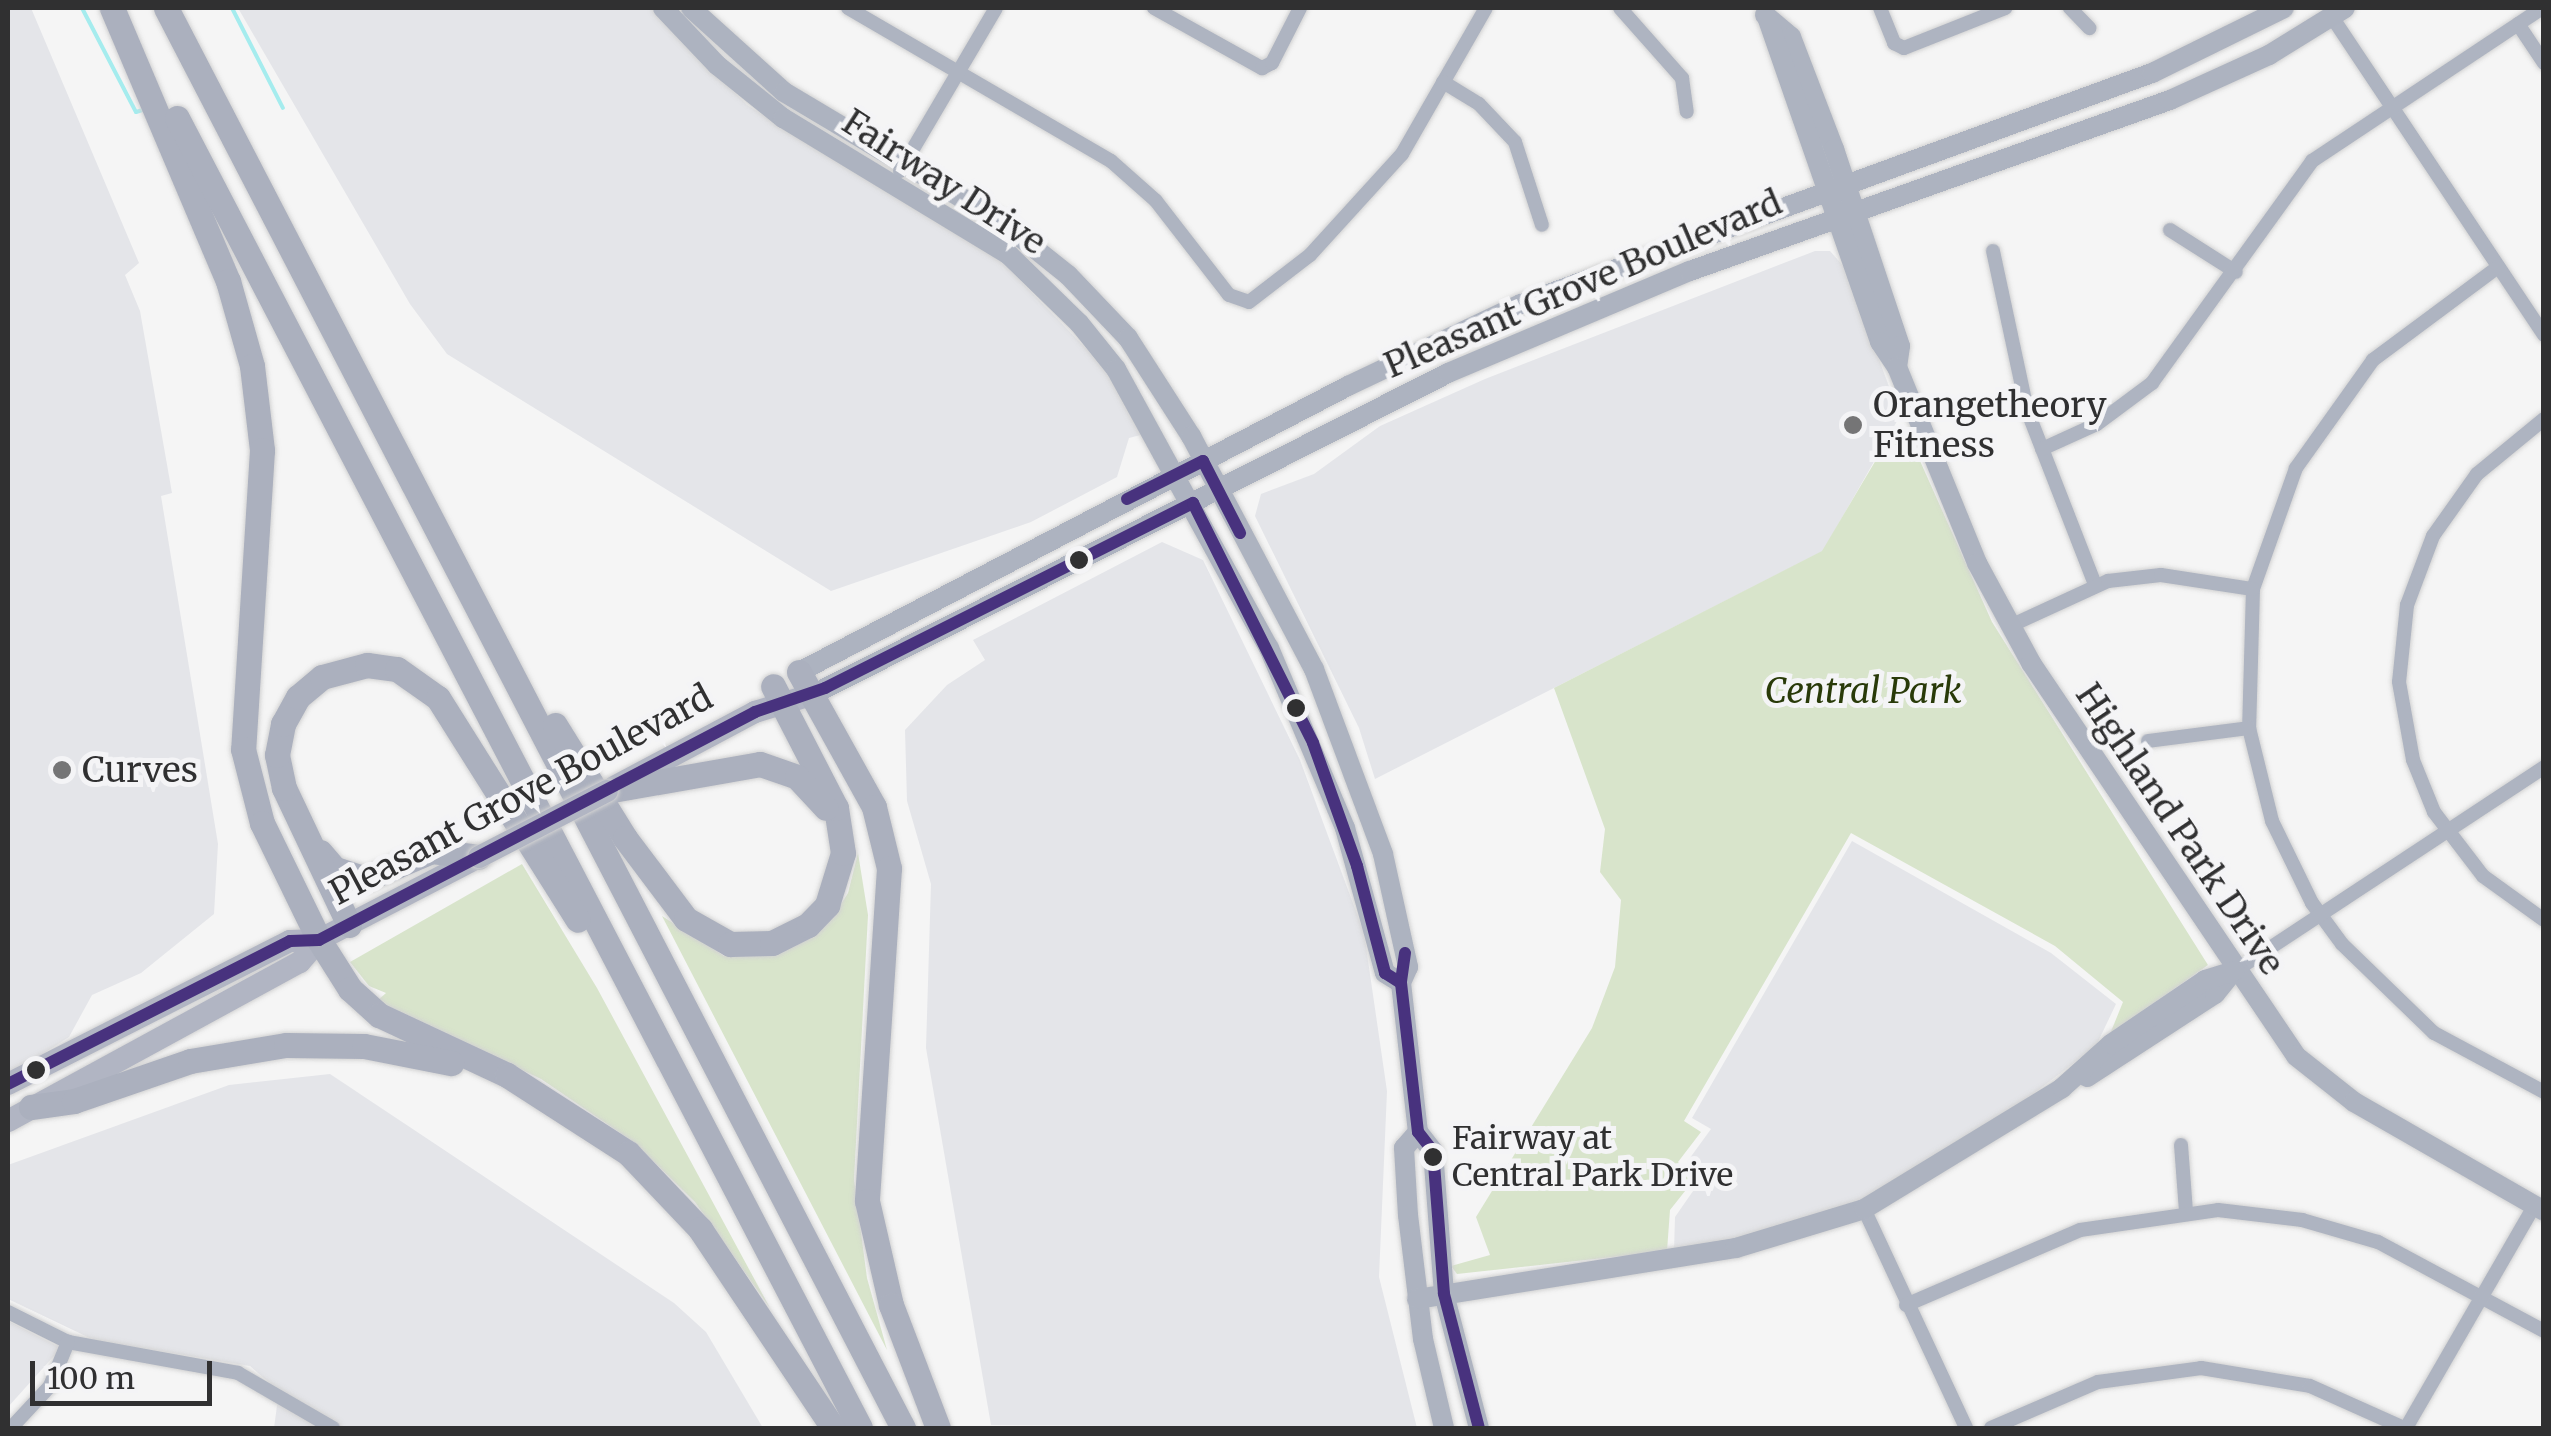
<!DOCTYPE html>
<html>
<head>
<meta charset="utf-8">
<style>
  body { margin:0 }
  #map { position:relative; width:2551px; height:1436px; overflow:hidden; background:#f5f5f5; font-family:Merriweather,serif }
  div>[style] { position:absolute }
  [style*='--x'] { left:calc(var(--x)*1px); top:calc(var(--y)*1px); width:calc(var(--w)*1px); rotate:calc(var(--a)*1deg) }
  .built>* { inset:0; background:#e4e5e9 }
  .green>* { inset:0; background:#d8e4cb }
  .stream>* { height:4px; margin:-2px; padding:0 2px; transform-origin:2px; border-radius:2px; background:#a5ecee }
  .roads { filter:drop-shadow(0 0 2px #d2d2d2) drop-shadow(0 0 2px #d2d2d2) }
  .street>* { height:14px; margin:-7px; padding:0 7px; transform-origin:7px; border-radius:7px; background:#aeb4c1 }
  .secondary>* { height:20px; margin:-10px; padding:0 10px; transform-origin:10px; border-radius:10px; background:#adb3c0 }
  .primary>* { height:22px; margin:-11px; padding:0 11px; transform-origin:11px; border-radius:11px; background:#b1b5c3 }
  .highway>* { height:25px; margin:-12.5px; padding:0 12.5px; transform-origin:12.5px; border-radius:12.5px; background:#abb0be }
  .bridges { filter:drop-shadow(0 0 2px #d2d2d2) drop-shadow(0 0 2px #d2d2d2) }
  .primary-bridge>* { height:22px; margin:-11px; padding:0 11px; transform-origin:11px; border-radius:11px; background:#b1b5c3 }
  .bus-1>* { height:12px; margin:-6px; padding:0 6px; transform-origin:6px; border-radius:6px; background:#48327e }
  .dots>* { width:28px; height:28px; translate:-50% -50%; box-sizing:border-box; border:5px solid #f4f4f6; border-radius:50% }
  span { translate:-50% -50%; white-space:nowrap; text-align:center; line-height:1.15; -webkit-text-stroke:10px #f4f4f6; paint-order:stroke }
  .bus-label { font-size:32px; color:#303031 }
  .left { translate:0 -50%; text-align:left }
  .street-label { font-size:35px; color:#303031 }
  .poi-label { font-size:35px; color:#303031 }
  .park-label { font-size:35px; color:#293a09; font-style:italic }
  .frame { position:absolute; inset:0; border:10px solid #303031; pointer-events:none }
  .scale { position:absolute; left:30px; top:1361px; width:182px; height:45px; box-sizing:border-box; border:5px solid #303031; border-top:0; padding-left:12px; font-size:30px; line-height:35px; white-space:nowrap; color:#303031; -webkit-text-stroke:8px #f4f4f6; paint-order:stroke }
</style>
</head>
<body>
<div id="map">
  <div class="built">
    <i style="clip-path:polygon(8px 8px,31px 8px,139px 263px,125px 275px,140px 311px,172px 493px,161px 496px,218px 844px,214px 914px,141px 973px,92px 995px,69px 1037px,8px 1076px)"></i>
    <i style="clip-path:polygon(238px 8px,651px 8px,747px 105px,999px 259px,1105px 368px,1148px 433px,1129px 438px,1117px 477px,1031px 522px,831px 591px,447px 354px,410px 304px)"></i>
    <i style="clip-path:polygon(1815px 251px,1830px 251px,1845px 268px,1900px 416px,1823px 551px,1375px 779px,1359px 728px,1255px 516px,1261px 494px,1314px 474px,1380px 426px,1485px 379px)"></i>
    <i style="clip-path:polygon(1162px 542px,1203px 560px,1300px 760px,1364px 933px,1387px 1091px,1379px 1277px,1417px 1428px,991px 1425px,926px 1048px,931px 884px,907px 801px,905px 730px,947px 685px,985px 660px,973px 640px)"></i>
    <i style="clip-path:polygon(1852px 841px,2051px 953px,2116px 1004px,2096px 1046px,1962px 1148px,1817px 1223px,1674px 1251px,1675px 1217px,1700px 1181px,1687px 1162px,1711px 1129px,1692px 1118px)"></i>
    <i style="clip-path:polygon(330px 1074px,674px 1303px,706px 1332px,763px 1428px,274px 1428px,279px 1391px,250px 1366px,94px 1340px,8px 1299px,8px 1165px,229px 1085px)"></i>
    <i style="clip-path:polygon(8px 1321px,61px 1348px,8px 1407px)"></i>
  </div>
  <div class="green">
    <i style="clip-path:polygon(1908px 434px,1992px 622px,2208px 965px,2110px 1034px,2123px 1002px,2055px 946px,1851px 833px,1684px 1121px,1701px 1132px,1678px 1162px,1693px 1181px,1670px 1210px,1667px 1251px,1457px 1274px,1451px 1266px,1490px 1255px,1476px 1217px,1592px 1028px,1615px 967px,1621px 900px,1600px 872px,1605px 829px,1554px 688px,1822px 551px,1889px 438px)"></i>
    <i style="clip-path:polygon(858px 853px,868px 915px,854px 1180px,867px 1278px,887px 1350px,662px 916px,724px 956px,774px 956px,831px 920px,848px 893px)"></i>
    <i style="clip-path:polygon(522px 864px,597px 988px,770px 1308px,695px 1202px,635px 1143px,541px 1079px,377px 1001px,386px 993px,369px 986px,350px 962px)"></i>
  </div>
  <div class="stream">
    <i style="--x:82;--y:8;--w:117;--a:62.6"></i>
    <i style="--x:136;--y:112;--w:10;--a:-17"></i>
    <i style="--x:232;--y:8;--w:112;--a:63"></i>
  </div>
  <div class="roads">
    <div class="street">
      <i style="--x:848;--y:8;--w:304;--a:30.2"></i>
      <i style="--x:1111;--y:161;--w:60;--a:41.6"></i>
      <i style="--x:1156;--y:201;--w:119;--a:52.2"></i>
      <i style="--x:1229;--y:295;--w:21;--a:19"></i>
      <i style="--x:1249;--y:302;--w:77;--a:-37.6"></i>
      <i style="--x:1310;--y:255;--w:137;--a:-47.7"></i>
      <i style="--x:1402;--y:154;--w:168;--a:-60.1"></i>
      <i style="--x:1154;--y:8;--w:124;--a:29.1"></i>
      <i style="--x:1262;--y:68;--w:11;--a:-27"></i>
      <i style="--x:1272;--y:63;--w:62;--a:-63"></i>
      <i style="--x:1620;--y:8;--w:94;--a:48.5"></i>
      <i style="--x:1682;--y:78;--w:34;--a:82"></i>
      <i style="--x:1880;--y:8;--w:38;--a:68"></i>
      <i style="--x:1894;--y:43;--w:11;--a:27"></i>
      <i style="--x:1904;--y:48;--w:109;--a:-21.6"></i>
      <i style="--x:2070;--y:8;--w:28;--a:46"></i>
      <i style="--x:2332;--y:17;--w:382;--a:56.3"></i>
      <i style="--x:2518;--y:24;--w:47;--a:56.3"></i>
      <i style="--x:1443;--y:82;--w:42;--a:31.4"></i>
      <i style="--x:1479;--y:104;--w:52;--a:46.5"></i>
      <i style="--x:1515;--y:142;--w:87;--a:72"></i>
      <i style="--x:900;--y:171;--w:189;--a:-59.5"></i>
      <i style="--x:2170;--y:230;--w:78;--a:32.5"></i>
      <i style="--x:1993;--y:251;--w:163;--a:77.9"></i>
      <i style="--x:2027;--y:410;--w:187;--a:68.7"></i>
      <i style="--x:2498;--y:267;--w:156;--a:143.4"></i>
      <i style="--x:2373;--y:360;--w:133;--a:125.5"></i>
      <i style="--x:2296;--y:468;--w:128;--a:109.6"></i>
      <i style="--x:2253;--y:589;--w:139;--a:91.6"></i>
      <i style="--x:2249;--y:728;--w:96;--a:76.1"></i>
      <i style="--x:2272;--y:821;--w:91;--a:64"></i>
      <i style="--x:2312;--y:903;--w:51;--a:53.8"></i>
      <i style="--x:2342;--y:944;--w:128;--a:44.1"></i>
      <i style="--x:2434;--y:1033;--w:125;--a:28.2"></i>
      <i style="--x:2544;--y:419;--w:87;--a:140.6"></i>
      <i style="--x:2477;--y:474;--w:76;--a:125.4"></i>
      <i style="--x:2433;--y:536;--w:74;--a:110.6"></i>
      <i style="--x:2407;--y:605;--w:77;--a:95.9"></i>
      <i style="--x:2399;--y:682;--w:79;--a:79.8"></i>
      <i style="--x:2413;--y:760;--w:56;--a:68"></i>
      <i style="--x:2434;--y:812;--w:81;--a:52.6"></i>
      <i style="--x:2483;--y:876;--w:75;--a:35.8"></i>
      <i style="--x:2042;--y:449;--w:60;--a:-24.4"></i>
      <i style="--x:2097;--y:424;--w:69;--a:-36.7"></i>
      <i style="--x:2152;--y:383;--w:274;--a:-54.2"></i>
      <i style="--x:2312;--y:161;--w:276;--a:-33.6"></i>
      <i style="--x:2010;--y:626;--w:108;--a:-24.7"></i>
      <i style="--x:2108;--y:581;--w:53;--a:-6.5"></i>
      <i style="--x:2161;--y:575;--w:93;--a:8.7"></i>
      <i style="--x:2148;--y:741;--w:102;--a:-7.3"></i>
      <i style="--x:2235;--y:971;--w:370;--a:-33.4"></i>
      <i style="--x:2181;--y:1145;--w:66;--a:85.7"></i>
      <i style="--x:1864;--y:1209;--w:242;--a:65"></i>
      <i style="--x:1906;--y:1305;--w:189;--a:-23.3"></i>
      <i style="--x:2080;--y:1230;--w:139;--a:-8.2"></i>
      <i style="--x:2218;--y:1210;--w:85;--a:6.8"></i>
      <i style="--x:2302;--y:1220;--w:79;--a:16.1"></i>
      <i style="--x:2378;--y:1242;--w:188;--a:28.2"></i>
      <i style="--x:8;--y:1312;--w:67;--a:26.6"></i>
      <i style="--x:68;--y:1342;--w:173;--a:10.3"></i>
      <i style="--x:238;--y:1373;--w:110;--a:30.1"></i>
      <i style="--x:11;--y:1428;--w:57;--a:-47.1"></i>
      <i style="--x:50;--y:1386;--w:48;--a:-67.8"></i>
      <i style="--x:1991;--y:1428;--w:116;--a:-23.3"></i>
      <i style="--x:2098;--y:1382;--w:104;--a:-7.7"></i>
      <i style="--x:2201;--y:1368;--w:110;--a:9.4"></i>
      <i style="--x:2310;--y:1386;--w:103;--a:24.1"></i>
      <i style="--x:2406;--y:1428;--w:256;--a:-60"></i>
    </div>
    <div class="secondary">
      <i style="--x:663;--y:8;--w:79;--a:46.5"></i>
      <i style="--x:717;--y:65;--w:85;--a:38.8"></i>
      <i style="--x:783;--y:118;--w:264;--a:31.2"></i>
      <i style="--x:1009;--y:255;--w:98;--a:44.2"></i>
      <i style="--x:1079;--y:323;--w:59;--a:51.2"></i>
      <i style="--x:1116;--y:369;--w:318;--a:61.3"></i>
      <i style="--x:1269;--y:648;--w:195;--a:67.1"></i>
      <i style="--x:1345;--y:828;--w:150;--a:74.6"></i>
      <i style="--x:1385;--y:973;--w:19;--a:32"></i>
      <i style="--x:691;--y:8;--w:125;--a:42.1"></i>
      <i style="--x:784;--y:92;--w:250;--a:30.8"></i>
      <i style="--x:999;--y:220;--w:88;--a:38.6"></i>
      <i style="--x:1068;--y:275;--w:87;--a:46.4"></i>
      <i style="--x:1128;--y:338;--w:117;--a:57.3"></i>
      <i style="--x:1191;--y:436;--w:263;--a:62.2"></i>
      <i style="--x:1314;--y:669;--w:197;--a:69.5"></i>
      <i style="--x:1383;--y:854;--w:116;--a:77.5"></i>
      <i style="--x:1408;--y:967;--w:17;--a:114"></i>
      <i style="--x:1401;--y:983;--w:150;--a:83.5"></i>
      <i style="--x:1418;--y:1132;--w:24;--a:52"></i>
      <i style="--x:1433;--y:1151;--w:143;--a:85.6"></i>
      <i style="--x:1444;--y:1294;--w:138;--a:75.4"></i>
      <i style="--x:1765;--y:15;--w:34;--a:40"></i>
      <i style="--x:1791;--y:37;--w:120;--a:69"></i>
      <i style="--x:1834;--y:149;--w:208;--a:71.5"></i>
      <i style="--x:1900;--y:346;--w:21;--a:98"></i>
      <i style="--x:1767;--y:17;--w:344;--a:70.8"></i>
      <i style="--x:1880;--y:342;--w:30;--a:56"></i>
      <i style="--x:1897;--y:367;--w:212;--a:67.8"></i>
      <i style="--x:1977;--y:563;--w:114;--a:61.6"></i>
      <i style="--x:2031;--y:663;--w:474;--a:56"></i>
      <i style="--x:2296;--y:1056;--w:74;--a:38.4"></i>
      <i style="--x:2354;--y:1102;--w:219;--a:29.8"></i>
      <i style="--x:799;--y:672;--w:619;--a:-27.52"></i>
      <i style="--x:1348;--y:386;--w:191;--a:-25.4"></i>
      <i style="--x:1521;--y:304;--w:672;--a:-20.11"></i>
      <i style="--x:2152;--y:73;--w:147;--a:-26.2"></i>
      <i style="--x:814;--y:694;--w:711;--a:-26.85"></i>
      <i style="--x:1448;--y:373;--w:263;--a:-22.9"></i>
      <i style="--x:1690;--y:271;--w:510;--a:-19.61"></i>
      <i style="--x:2170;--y:100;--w:109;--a:-24.4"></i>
      <i style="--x:2269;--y:55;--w:89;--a:-31.7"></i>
      <i style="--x:2087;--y:1077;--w:153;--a:-33"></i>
      <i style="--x:2215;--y:994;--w:28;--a:-51"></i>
      <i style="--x:1418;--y:1132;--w:21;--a:131"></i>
      <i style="--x:1404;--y:1148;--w:67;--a:86.6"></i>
      <i style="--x:1408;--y:1215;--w:125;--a:83.1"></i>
      <i style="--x:1423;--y:1339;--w:91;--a:76.7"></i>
      <i style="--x:1417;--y:1299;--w:323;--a:-9.1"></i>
      <i style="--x:1736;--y:1248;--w:134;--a:-16.9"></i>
      <i style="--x:1864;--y:1209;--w:232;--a:-31.4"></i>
      <i style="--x:2062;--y:1088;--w:66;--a:-41.9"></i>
      <i style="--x:2111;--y:1044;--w:114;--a:-34.2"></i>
      <i style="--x:2205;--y:980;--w:31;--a:-17"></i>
    </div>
    <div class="primary">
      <i style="--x:614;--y:787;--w:160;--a:-28"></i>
      <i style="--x:755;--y:712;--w:62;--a:-17"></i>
      <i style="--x:8;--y:1084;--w:316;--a:-26.9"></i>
      <i style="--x:290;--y:941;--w:29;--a:-2"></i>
      <i style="--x:319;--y:940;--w:180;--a:-27.4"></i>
      <i style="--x:8;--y:1121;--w:332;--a:-28.6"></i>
      <i style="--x:300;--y:962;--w:29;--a:-49"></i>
    </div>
    <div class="highway">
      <i style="--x:112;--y:8;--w:297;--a:67"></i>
      <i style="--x:228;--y:281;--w:88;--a:74.2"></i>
      <i style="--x:252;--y:366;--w:85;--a:83.2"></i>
      <i style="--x:262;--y:450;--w:300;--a:93.6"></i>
      <i style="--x:243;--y:749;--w:76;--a:75.6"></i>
      <i style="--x:262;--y:823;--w:130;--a:64"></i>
      <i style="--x:319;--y:940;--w:58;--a:57.7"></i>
      <i style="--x:350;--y:989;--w:39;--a:42"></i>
      <i style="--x:379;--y:1015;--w:141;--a:25.1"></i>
      <i style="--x:507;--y:1075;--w:144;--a:32.8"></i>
      <i style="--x:628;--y:1153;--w:105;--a:46.5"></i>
      <i style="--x:700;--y:1229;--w:239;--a:56.2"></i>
      <i style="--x:166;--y:8;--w:1600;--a:62.57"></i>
      <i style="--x:177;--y:118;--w:1477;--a:62.46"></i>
      <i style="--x:799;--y:672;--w:154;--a:60.9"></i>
      <i style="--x:874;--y:807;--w:63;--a:76.2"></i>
      <i style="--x:889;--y:868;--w:334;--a:93.8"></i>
      <i style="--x:867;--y:1201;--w:107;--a:77"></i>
      <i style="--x:891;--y:1305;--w:132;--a:69.1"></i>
      <i style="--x:555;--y:725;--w:133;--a:58.2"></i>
      <i style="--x:625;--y:838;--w:101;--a:53"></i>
      <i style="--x:686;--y:919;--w:51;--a:29.6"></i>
      <i style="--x:730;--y:944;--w:42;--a:-1.4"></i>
      <i style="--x:772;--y:943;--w:40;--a:-26.6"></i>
      <i style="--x:808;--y:925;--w:28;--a:-46"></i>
      <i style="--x:827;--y:905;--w:54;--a:-72.9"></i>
      <i style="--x:843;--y:853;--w:46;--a:-98.8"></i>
      <i style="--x:836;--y:808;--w:137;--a:-117.3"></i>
      <i style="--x:607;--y:791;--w:155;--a:-10"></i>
      <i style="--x:760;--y:764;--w:39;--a:19"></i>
      <i style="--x:797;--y:777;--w:42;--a:46.9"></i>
      <i style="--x:320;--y:852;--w:23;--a:49"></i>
      <i style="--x:335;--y:869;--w:33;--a:18"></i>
      <i style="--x:366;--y:879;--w:72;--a:-23"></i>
      <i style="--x:432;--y:851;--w:47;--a:7.3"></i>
      <i style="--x:349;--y:925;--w:152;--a:-115.4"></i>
      <i style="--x:284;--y:788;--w:34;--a:-102"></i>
      <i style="--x:277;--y:755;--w:32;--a:-79"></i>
      <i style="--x:283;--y:724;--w:31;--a:-61"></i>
      <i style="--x:298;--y:697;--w:31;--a:-40"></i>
      <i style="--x:322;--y:677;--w:47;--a:-14.9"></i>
      <i style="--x:367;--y:665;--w:30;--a:8"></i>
      <i style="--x:397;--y:669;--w:50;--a:35.3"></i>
      <i style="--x:438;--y:698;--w:262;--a:57.8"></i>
      <i style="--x:31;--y:1107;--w:43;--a:-7.9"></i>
      <i style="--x:74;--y:1101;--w:123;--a:-19"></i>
      <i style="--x:190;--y:1061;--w:97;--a:-9.5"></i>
      <i style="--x:286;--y:1045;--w:78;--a:0.7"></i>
      <i style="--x:364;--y:1046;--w:89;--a:11.1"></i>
    </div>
  </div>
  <div class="bridges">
    <div class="primary-bridge">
      <i style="--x:479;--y:857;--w:144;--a:-27.3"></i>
    </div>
  </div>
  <div class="bus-1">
    <i style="--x:1127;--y:499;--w:85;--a:-26.6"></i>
    <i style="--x:1203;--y:461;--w:81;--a:62.8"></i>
    <i style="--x:1405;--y:953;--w:30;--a:98"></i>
    <i style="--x:1401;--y:983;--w:150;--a:83.5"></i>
    <i style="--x:1418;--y:1132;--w:24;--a:52"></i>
    <i style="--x:1433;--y:1151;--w:143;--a:85.6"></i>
    <i style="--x:1444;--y:1294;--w:138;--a:75.4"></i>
    <i style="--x:8;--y:1084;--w:316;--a:-26.9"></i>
    <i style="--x:290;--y:941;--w:29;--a:-2"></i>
    <i style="--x:319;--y:940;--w:492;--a:-27.6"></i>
    <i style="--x:755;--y:712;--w:74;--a:-18.9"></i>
    <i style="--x:825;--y:688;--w:412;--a:-26.7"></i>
    <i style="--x:1193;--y:503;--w:268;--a:63.4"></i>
    <i style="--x:1313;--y:743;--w:131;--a:70.3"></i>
    <i style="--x:1357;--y:866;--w:111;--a:75.3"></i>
    <i style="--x:1385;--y:973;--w:19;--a:32"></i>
  </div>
  <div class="dots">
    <i style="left:1853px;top:425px;background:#757576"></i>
    <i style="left:1079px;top:560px;background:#303031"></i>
    <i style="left:1296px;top:708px;background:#303031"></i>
    <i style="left:62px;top:770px;background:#757576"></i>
    <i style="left:36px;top:1070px;background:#303031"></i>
    <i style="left:1433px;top:1157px;background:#303031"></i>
  </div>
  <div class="bus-label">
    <span class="left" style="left:1452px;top:1157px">Fairway at<br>Central Park Drive</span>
  </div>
  <div class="street-label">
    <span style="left:944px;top:182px;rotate:33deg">Fairway Drive</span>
    <span style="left:1583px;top:284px;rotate:-23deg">Pleasant Grove Boulevard</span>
    <span style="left:521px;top:795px;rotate:-28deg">Pleasant Grove Boulevard</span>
    <span style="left:2180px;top:829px;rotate:56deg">Highland Park Drive</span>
  </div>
  <div class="poi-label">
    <span class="left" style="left:1873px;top:425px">Orangetheory<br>Fitness</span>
    <span class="left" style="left:82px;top:770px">Curves</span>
  </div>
  <div class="park-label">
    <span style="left:1863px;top:691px">Central Park</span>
  </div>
  <div class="frame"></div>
  <div class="scale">100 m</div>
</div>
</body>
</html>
